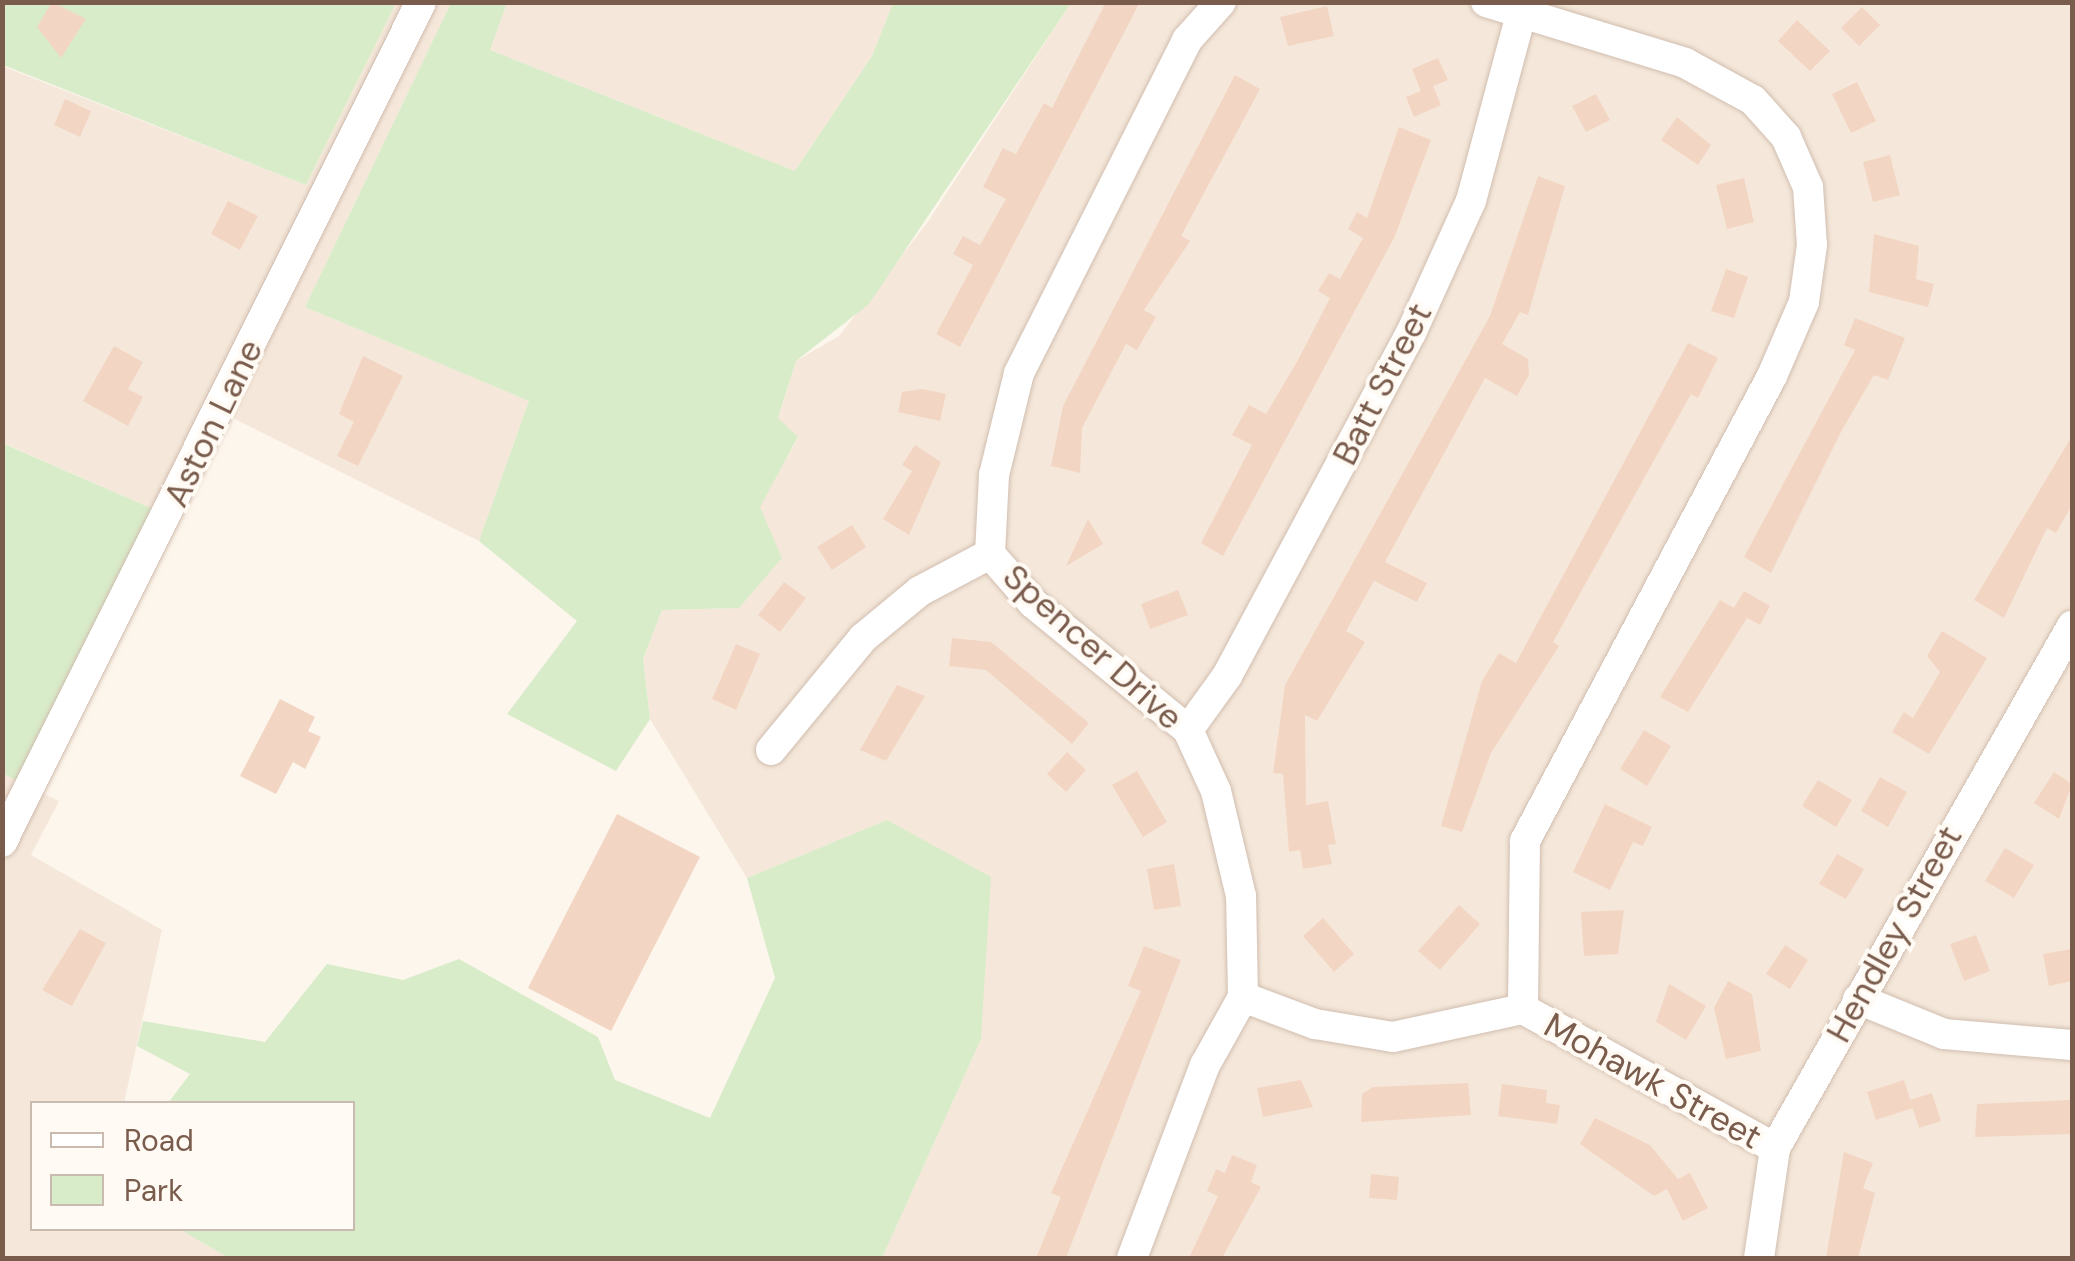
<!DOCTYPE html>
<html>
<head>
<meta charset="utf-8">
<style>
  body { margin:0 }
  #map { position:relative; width:2075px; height:1261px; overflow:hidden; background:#fdf6ec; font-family:"DM Sans",sans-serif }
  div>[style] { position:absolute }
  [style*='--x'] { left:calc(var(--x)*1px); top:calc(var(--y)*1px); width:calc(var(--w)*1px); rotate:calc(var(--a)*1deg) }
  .residential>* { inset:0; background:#f5e8da }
  .green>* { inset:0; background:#d8ecc9 }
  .building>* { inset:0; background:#f3d5c3 }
  .roads { filter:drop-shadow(0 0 2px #d1beb0) drop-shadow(0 0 2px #d1beb0) }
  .street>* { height:30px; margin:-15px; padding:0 15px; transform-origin:15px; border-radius:15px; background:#fff }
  span { translate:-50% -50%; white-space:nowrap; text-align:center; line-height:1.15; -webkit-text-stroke:8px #fffaf3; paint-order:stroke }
  .street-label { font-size:35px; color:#7a5c4d }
  .frame { position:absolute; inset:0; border:5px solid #7a5c4d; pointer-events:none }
  .legend { position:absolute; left:30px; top:1101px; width:325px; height:130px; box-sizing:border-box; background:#fffaf3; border:2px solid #cabbb1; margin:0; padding:12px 18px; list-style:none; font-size:30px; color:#7a5c4d }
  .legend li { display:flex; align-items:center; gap:20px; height:50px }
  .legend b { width:50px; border:2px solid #cabbb1 }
</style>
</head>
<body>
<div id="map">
  <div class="residential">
    <i style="clip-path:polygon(396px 3px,451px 3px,305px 307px,529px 401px,479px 541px,209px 406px,153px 509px,3px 443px,2px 66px,306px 185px)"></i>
    <i style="clip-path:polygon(507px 3px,893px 3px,872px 56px,795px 171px,490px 50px)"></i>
    <i style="clip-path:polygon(1071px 3px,2072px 3px,2072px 1258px,882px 1258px,981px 1039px,887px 820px,747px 878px,650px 719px,643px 659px,662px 610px,739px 608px,759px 507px,798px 438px,778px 419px,796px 361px,839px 336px,927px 223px)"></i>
    <i style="clip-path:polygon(2px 774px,59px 801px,31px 855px,162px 930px,124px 1103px,32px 1104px,32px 1228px,179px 1229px,229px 1258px,3px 1258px)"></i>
  </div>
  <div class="green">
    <i style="clip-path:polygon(2px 3px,396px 3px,306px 185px,3px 65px)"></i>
    <i style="clip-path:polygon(451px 3px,507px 3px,490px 50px,795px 171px,872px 56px,893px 3px,1071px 3px,869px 304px,796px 361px,778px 418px,798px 437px,760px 507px,782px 558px,739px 608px,662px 610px,643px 659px,650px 719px,616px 771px,507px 714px,577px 621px,479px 541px,529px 401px,305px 307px)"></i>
    <i style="clip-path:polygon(2px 443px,153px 509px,24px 784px,3px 774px)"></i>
    <i style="clip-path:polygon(887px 820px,991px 877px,981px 1039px,882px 1258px,229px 1258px,179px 1229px,352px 1228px,352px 1104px,168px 1103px,190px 1074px,137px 1046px,143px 1021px,265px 1042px,327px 964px,403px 980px,459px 959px,598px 1037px,615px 1080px,710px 1118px,775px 978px,747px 878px)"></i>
  </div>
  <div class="building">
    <i style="clip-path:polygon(52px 2px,86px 19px,61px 58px,37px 27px)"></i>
    <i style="clip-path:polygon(1106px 2px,1140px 2px,960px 347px,936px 334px,973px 265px,953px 254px,963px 236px,980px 245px,1006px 199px,983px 187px,1003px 148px,1016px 154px,1044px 103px,1052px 108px)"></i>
    <i style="clip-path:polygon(1327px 6px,1334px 36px,1288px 46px,1280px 17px)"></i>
    <i style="clip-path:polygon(1862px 7px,1880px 25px,1859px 46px,1841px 28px)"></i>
    <i style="clip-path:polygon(1797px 20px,1830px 51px,1810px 71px,1778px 41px)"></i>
    <i style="clip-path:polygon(1438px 58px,1448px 80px,1433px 86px,1441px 105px,1414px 117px,1406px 97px,1421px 91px,1412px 69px)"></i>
    <i style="clip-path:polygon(1235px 75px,1260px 89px,1181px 236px,1190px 241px,1144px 310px,1156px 317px,1137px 350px,1126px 344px,1082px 428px,1080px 473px,1051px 466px,1063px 406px)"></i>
    <i style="clip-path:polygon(1857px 82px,1876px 121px,1851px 133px,1832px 94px)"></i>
    <i style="clip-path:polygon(1596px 94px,1610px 120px,1586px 132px,1572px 106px)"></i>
    <i style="clip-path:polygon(65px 99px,91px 111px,80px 137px,54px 125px)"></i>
    <i style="clip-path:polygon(1677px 117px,1711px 145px,1698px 165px,1661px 140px)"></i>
    <i style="clip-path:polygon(1399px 127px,1431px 140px,1394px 238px,1223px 556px,1201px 543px,1252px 445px,1232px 435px,1249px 405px,1266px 414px,1298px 360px,1330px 298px,1318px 291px,1329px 273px,1340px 279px,1363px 238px,1348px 229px,1357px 212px,1367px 218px)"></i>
    <i style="clip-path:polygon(1890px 155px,1900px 195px,1873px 202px,1863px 162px)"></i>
    <i style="clip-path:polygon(1538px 176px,1565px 186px,1528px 315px,1520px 312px,1502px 344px,1528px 359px,1529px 375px,1517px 396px,1485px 378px,1385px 562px,1427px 583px,1417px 602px,1374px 581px,1346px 631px,1365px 642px,1317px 721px,1305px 715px,1306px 805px,1328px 801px,1336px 844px,1328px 845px,1332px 864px,1303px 869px,1300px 850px,1289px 852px,1283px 774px,1273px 773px,1285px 685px,1490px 316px)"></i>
    <i style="clip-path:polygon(1744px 178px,1754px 222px,1727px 229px,1716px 185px)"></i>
    <i style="clip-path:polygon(228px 201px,258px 216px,240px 250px,211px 234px)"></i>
    <i style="clip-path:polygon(1874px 234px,1919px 246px,1916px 279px,1934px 284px,1928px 307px,1869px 292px)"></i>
    <i style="clip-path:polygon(1726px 269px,1748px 277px,1734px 318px,1711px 311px)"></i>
    <i style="clip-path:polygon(1855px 318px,1905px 338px,1888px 380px,1874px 375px,1842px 430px,1771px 573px,1744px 557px,1855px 350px,1844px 345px)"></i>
    <i style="clip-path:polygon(1688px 343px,1718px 358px,1698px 398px,1691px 394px,1553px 642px,1559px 646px,1491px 753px,1462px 832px,1441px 826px,1482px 681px,1499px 653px,1516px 663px)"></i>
    <i style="clip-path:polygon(114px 346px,143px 362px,128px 389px,143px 397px,128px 426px,83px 401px)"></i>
    <i style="clip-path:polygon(363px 356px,403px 376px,358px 466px,337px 456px,354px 422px,339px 414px)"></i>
    <i style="clip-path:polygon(922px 389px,946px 394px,940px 421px,898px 412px,902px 392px)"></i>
    <i style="clip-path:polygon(2072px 436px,2072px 505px,2056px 533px,2047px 528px,2004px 618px,1974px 600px)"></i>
    <i style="clip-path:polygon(915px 445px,941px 462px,909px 535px,883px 519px,912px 471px,902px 465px)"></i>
    <i style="clip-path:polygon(1088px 519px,1103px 544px,1066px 566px)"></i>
    <i style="clip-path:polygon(852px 525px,866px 547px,832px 570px,817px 547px)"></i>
    <i style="clip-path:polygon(784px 582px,806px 598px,780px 632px,758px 615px)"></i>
    <i style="clip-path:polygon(1178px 590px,1188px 615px,1150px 629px,1141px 604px)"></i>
    <i style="clip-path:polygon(1744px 591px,1770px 606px,1760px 625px,1747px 618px,1688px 712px,1660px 697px,1720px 600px,1734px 608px)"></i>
    <i style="clip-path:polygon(1942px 631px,1987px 658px,1929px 754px,1892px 732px,1904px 712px,1913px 718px,1940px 672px,1927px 656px)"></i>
    <i style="clip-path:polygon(952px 638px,991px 642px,1089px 723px,1072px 744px,986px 670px,949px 666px)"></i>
    <i style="clip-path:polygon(736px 644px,760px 654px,736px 710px,712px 699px)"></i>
    <i style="clip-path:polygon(897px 685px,925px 696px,886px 761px,860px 750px)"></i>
    <i style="clip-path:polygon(280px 699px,315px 717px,308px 731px,321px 737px,305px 769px,293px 762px,276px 794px,240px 776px)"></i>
    <i style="clip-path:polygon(1644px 730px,1671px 746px,1647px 786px,1620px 769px)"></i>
    <i style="clip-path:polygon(1067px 752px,1086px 770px,1066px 792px,1047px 774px)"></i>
    <i style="clip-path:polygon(1137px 771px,1167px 822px,1143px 837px,1112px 785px)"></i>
    <i style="clip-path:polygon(2054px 772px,2072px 784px,2059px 819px,2034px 803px)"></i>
    <i style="clip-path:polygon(1880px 777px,1907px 792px,1888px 827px,1861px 811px)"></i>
    <i style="clip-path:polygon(1818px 780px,1852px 800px,1836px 827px,1802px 806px)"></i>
    <i style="clip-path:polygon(1605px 804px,1652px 827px,1643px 846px,1633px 842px,1610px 890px,1573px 872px)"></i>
    <i style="clip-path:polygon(617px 814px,700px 857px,611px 1031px,528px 988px)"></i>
    <i style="clip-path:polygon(2005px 848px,2034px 865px,2014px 898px,1985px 881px)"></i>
    <i style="clip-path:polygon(1837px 854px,1864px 869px,1846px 899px,1819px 884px)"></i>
    <i style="clip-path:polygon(1174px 864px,1181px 906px,1154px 910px,1147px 869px)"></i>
    <i style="clip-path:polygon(1459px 905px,1480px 924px,1440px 970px,1418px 951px)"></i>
    <i style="clip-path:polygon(1624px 910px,1618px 954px,1584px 956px,1581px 912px)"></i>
    <i style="clip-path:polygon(1323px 918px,1354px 954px,1334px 972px,1303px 936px)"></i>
    <i style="clip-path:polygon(80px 929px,106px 943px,72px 1006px,42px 990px)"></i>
    <i style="clip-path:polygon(1976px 935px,1990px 971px,1964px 981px,1950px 944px)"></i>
    <i style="clip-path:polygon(1785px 945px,1808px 960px,1790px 989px,1766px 974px)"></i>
    <i style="clip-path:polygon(1144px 946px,1181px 960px,1066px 1258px,1036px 1258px,1061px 1197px,1051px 1193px,1141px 991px,1128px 986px)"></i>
    <i style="clip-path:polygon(2072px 949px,2072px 981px,2049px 986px,2043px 954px)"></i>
    <i style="clip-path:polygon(1728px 981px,1752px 994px,1761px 1051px,1726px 1059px,1714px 1008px)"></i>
    <i style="clip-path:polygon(1669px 984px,1706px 1006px,1686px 1040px,1656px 1022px)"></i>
    <i style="clip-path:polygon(1301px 1080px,1313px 1107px,1263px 1117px,1257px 1088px)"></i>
    <i style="clip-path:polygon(1904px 1080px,1913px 1108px,1876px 1120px,1867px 1092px)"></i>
    <i style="clip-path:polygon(1468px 1083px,1471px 1115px,1361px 1122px,1362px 1094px,1373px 1087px)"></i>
    <i style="clip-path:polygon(1502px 1084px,1547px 1090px,1546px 1103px,1560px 1105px,1557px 1124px,1498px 1116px)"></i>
    <i style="clip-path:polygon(1932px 1093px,1941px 1121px,1919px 1128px,1910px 1100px)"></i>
    <i style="clip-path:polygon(2072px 1100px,2072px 1134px,1975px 1137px,1977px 1104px)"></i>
    <i style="clip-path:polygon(1595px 1118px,1650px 1145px,1678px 1179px,1690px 1173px,1708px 1208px,1683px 1221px,1667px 1189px,1654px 1196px,1580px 1144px)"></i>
    <i style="clip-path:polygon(1844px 1152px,1873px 1163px,1863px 1188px,1875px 1193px,1858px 1258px,1826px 1258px)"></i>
    <i style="clip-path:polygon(1232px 1155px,1257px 1165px,1251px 1182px,1261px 1187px,1222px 1258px,1189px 1258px,1218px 1196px,1207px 1191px,1216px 1169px,1225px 1173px)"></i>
    <i style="clip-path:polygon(1371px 1174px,1399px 1177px,1397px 1200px,1369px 1198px)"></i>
  </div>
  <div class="roads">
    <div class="street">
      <i style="--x:1486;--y:2;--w:208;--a:17"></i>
      <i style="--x:1685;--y:63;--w:77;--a:28.6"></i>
      <i style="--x:1753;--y:100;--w:50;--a:48.3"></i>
      <i style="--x:1786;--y:137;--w:55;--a:66.3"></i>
      <i style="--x:1808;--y:187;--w:58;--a:86.1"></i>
      <i style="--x:1812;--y:245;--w:58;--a:98"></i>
      <i style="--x:1804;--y:302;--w:81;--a:113.4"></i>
      <i style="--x:1772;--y:376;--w:527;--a:117.98"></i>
      <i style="--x:1525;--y:841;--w:168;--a:90.7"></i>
      <i style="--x:1188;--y:730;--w:67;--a:-54.2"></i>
      <i style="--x:1227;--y:676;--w:389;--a:-61.8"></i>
      <i style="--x:1411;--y:333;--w:145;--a:-65.6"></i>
      <i style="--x:1471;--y:201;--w:194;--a:-75"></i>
      <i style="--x:771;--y:750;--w:145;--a:-50.6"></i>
      <i style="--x:863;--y:638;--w:74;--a:-39.5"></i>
      <i style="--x:920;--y:591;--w:79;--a:-27.9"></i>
      <i style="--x:2;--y:842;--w:939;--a:-63.49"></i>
      <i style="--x:1243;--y:997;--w:77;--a:20.6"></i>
      <i style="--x:1315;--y:1024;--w:79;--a:9.5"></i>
      <i style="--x:1393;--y:1037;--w:133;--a:-12.2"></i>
      <i style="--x:1523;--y:1009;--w:288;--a:28.9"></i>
      <i style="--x:1858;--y:999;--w:93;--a:22.1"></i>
      <i style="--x:1944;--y:1034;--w:128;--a:4.9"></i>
      <i style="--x:1132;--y:1258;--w:206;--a:-69.3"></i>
      <i style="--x:1205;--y:1065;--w:78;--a:-60.8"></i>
      <i style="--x:1243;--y:997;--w:101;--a:-91.1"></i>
      <i style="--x:1241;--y:896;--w:108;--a:-103.4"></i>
      <i style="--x:1216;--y:791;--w:67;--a:-114.7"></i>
      <i style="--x:1188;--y:730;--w:200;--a:-140.7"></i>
      <i style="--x:1033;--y:603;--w:65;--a:-131.3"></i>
      <i style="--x:990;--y:554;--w:79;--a:-87.1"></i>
      <i style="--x:994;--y:475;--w:105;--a:-76.2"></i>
      <i style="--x:1019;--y:373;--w:373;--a:-63.2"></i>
      <i style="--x:1187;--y:40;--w:51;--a:-48.2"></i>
      <i style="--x:1759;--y:1258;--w:111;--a:-81.7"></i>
      <i style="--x:1775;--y:1148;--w:601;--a:-60.36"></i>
    </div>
  </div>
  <div class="street-label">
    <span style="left:1382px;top:384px;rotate:-63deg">Batt Street</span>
    <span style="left:213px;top:423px;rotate:-64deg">Aston Lane</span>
    <span style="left:1093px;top:647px;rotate:42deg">Spencer Drive</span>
    <span style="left:1894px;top:934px;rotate:-61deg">Hendley Street</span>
    <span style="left:1653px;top:1081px;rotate:29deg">Mohawk Street</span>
  </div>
  <div class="frame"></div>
  <ul class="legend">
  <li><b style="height:12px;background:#fff"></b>Road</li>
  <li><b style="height:28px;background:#d8ecc9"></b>Park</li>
  </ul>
</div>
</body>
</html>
